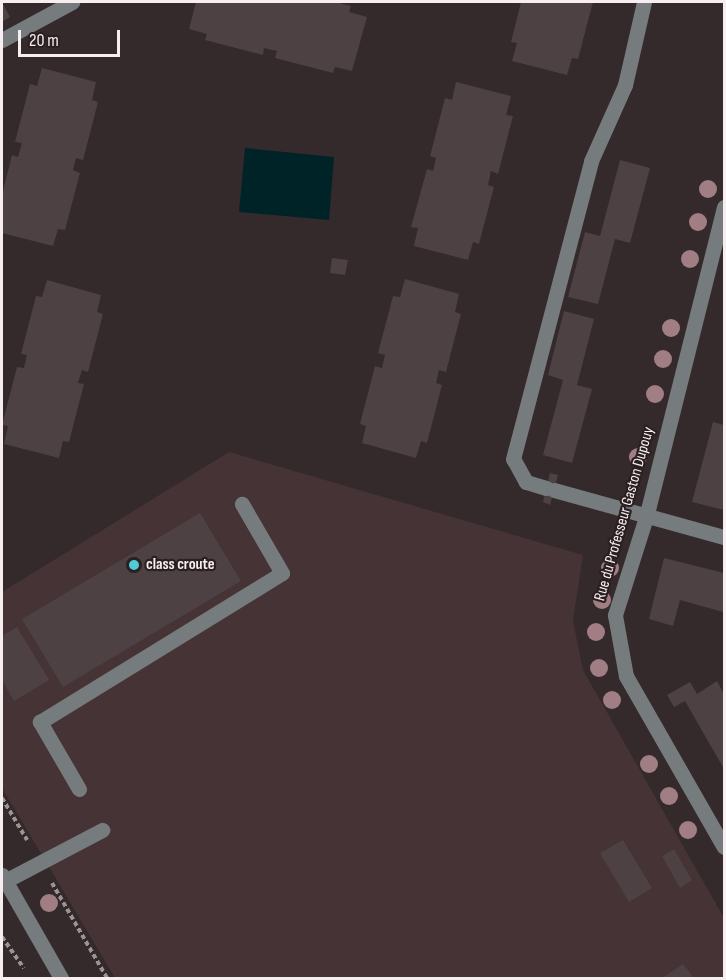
<!DOCTYPE html>
<html>
<head>
<meta charset="utf-8">
<style>
  body { margin:0 }
  #map { position:relative; width:726px; height:980px; overflow:hidden; background:#34292b; font-family:"Sofia Sans Condensed",sans-serif }
  div>[style] { position:absolute }
  [style*='--x'] { left:calc(var(--x)*1px); top:calc(var(--y)*1px); width:calc(var(--w)*1px); rotate:calc(var(--a)*1deg) }
  .built>* { inset:0; background:#453336 }
  .water>* { inset:0; background:#002327 }
  .building>* { inset:0; background:#4d4143 }
  .path>* { height:4px; margin-top:-2px; transform-origin:0; background:repeating-linear-gradient(90deg,#9c9394 0 4.5px,transparent 0 7.5px) }
  .minor>* { height:15px; margin:-7.5px; padding:0 7.5px; transform-origin:7.5px; border-radius:7.5px; background:#767c7d }
  .trees>* { width:18px; height:18px; margin:-9px; border-radius:50%; background:#a17d84 }
  .dots>* { width:16px; height:16px; translate:-50% -50%; box-sizing:border-box; border:3px solid #2a1f21; border-radius:50% }
  span { translate:-50% -50%; white-space:nowrap; text-align:center; line-height:1.15; -webkit-text-stroke:4.5px #2a1f21; paint-order:stroke }
  .street-label { font-size:16px; color:#f6eeef }
  .poi-label { font-size:16px; color:#f6eeef; font-weight:700 }
  .left { translate:0 -50%; text-align:left }
  .frame { position:absolute; inset:0; border:3px solid #f6eeef; pointer-events:none }
  .scale { position:absolute; left:18px; top:30px; width:102px; height:27px; box-sizing:border-box; border:3px solid #f6eeef; border-top:0; padding-left:8px; font-size:18px; line-height:21px; white-space:nowrap; color:#f6eeef; -webkit-text-stroke:4px #2a1f21; paint-order:stroke }
</style>
</head>
<body>
<div id="map">
  <div class="built">
    <i style="clip-path:polygon(229px 452px,583px 555px,573px 621px,583px 670px,724px 918px,724px 978px,115px 978px,2px 788px,2px 592px)"></i>
  </div>
  <div class="water">
    <i style="clip-path:polygon(245px 148px,334px 157px,329px 220px,239px 212px)"></i>
  </div>
  <div class="building">
    <i style="clip-path:polygon(2px 2px,10px 17px,2px 22px)"></i>
    <i style="clip-path:polygon(196px 2px,336px 2px,351px 6px,349px 12px,367px 17px,352px 71px,335px 67px,333px 73px,275px 58px,277px 51px,264px 48px,263px 55px,205px 40px,207px 34px,189px 29px)"></i>
    <i style="clip-path:polygon(521px 2px,593px 2px,578px 59px,572px 58px,567px 75px,512px 61px,517px 43px,511px 42px)"></i>
    <i style="clip-path:polygon(42px 68px,96px 82px,92px 100px,98px 102px,83px 160px,76px 158px,73px 170px,80px 173px,65px 230px,58px 229px,53px 246px,2px 233px,2px 195px,12px 155px,18px 157px,22px 143px,15px 142px,30px 84px,37px 86px)"></i>
    <i style="clip-path:polygon(456px 82px,511px 96px,506px 115px,513px 116px,498px 174px,491px 171px,488px 185px,494px 187px,479px 244px,473px 242px,468px 260px,414px 246px,418px 228px,411px 227px,427px 169px,433px 171px,436px 158px,430px 156px,445px 98px,452px 100px)"></i>
    <i style="clip-path:polygon(620px 160px,650px 168px,630px 243px,615px 239px,598px 304px,568px 297px,585px 232px,600px 236px)"></i>
    <i style="clip-path:polygon(332px 258px,348px 260px,345px 275px,330px 273px)"></i>
    <i style="clip-path:polygon(405px 279px,459px 294px,455px 312px,461px 314px,446px 372px,439px 370px,436px 383px,442px 385px,427px 443px,421px 441px,416px 458px,362px 443px,366px 426px,360px 424px,375px 366px,382px 368px,385px 355px,378px 353px,393px 296px,400px 297px)"></i>
    <i style="clip-path:polygon(47px 280px,101px 295px,97px 312px,103px 314px,88px 372px,82px 370px,78px 383px,84px 384px,69px 442px,63px 441px,59px 458px,4px 444px,8px 426px,2px 425px,17px 367px,24px 368px,27px 355px,21px 354px,36px 296px,42px 297px)"></i>
    <i style="clip-path:polygon(564px 311px,594px 319px,577px 385px,592px 389px,572px 463px,543px 455px,563px 380px,548px 375px)"></i>
    <i style="clip-path:polygon(713px 422px,724px 425px,724px 510px,692px 502px)"></i>
    <i style="clip-path:polygon(550px 473px,558px 475px,550px 505px,543px 502px)"></i>
    <i style="clip-path:polygon(200px 513px,241px 581px,63px 687px,22px 619px)"></i>
    <i style="clip-path:polygon(664px 558px,724px 573px,723px 612px,680px 600px,673px 626px,649px 619px)"></i>
    <i style="clip-path:polygon(17px 627px,49px 680px,14px 701px,2px 680px,2px 636px)"></i>
    <i style="clip-path:polygon(717px 681px,724px 694px,724px 769px,685px 701px,674px 707px,667px 695px,690px 682px,697px 694px)"></i>
    <i style="clip-path:polygon(623px 840px,652px 888px,629px 902px,600px 853px)"></i>
    <i style="clip-path:polygon(674px 849px,692px 880px,680px 888px,662px 856px)"></i>
    <i style="clip-path:polygon(683px 964px,694px 978px,662px 978px)"></i>
  </div>
  <div class="path">
    <i style="--x:2;--y:798;--w:49;--a:59.2"></i>
    <i style="--x:52;--y:883;--w:110;--a:59.9"></i>
    <i style="--x:2;--y:937;--w:38;--a:55"></i>
  </div>
  <div class="minor">
    <i style="--x:2;--y:40;--w:80;--a:-28.5"></i>
    <i style="--x:724;--y:207;--w:320;--a:104.1"></i>
    <i style="--x:646;--y:517;--w:103;--a:107.6"></i>
    <i style="--x:615;--y:615;--w:62;--a:79.8"></i>
    <i style="--x:626;--y:676;--w:197;--a:60.2"></i>
    <i style="--x:546;--y:488;--w:21;--a:-163"></i>
    <i style="--x:526;--y:482;--w:26;--a:-119"></i>
    <i style="--x:513;--y:459;--w:308;--a:-75.3"></i>
    <i style="--x:591;--y:161;--w:83;--a:-65.9"></i>
    <i style="--x:625;--y:85;--w:85;--a:-77.1"></i>
    <i style="--x:554;--y:490;--w:176;--a:15.5"></i>
    <i style="--x:79;--y:789;--w:78;--a:-120.2"></i>
    <i style="--x:40;--y:722;--w:284;--a:-31.6"></i>
    <i style="--x:282;--y:573;--w:80;--a:-120.1"></i>
    <i style="--x:2;--y:875;--w:119;--a:60.2"></i>
    <i style="--x:5;--y:881;--w:110;--a:-27.7"></i>
  </div>
  <div class="trees">
    <i style="left:708px;top:189px"></i>
    <i style="left:698px;top:222px"></i>
    <i style="left:690px;top:259px"></i>
    <i style="left:671px;top:328px"></i>
    <i style="left:663px;top:359px"></i>
    <i style="left:655px;top:394px"></i>
    <i style="left:638px;top:457px"></i>
    <i style="left:610px;top:568px"></i>
    <i style="left:602px;top:600px"></i>
    <i style="left:596px;top:632px"></i>
    <i style="left:599px;top:668px"></i>
    <i style="left:612px;top:700px"></i>
    <i style="left:649px;top:764px"></i>
    <i style="left:669px;top:796px"></i>
    <i style="left:688px;top:830px"></i>
    <i style="left:49px;top:903px"></i>
  </div>
  <div class="dots">
    <i style="left:134px;top:565px;background:#52cbd8"></i>
  </div>
  <div class="street-label">
    <span style="left:625px;top:514px;rotate:-74deg">Rue du Professeur Gaston Dupouy</span>
  </div>
  <div class="poi-label">
    <span class="left" style="left:146px;top:565px">class croute</span>
  </div>
  <div class="frame"></div>
  <div class="scale">20 m</div>
</div>
</body>
</html>
